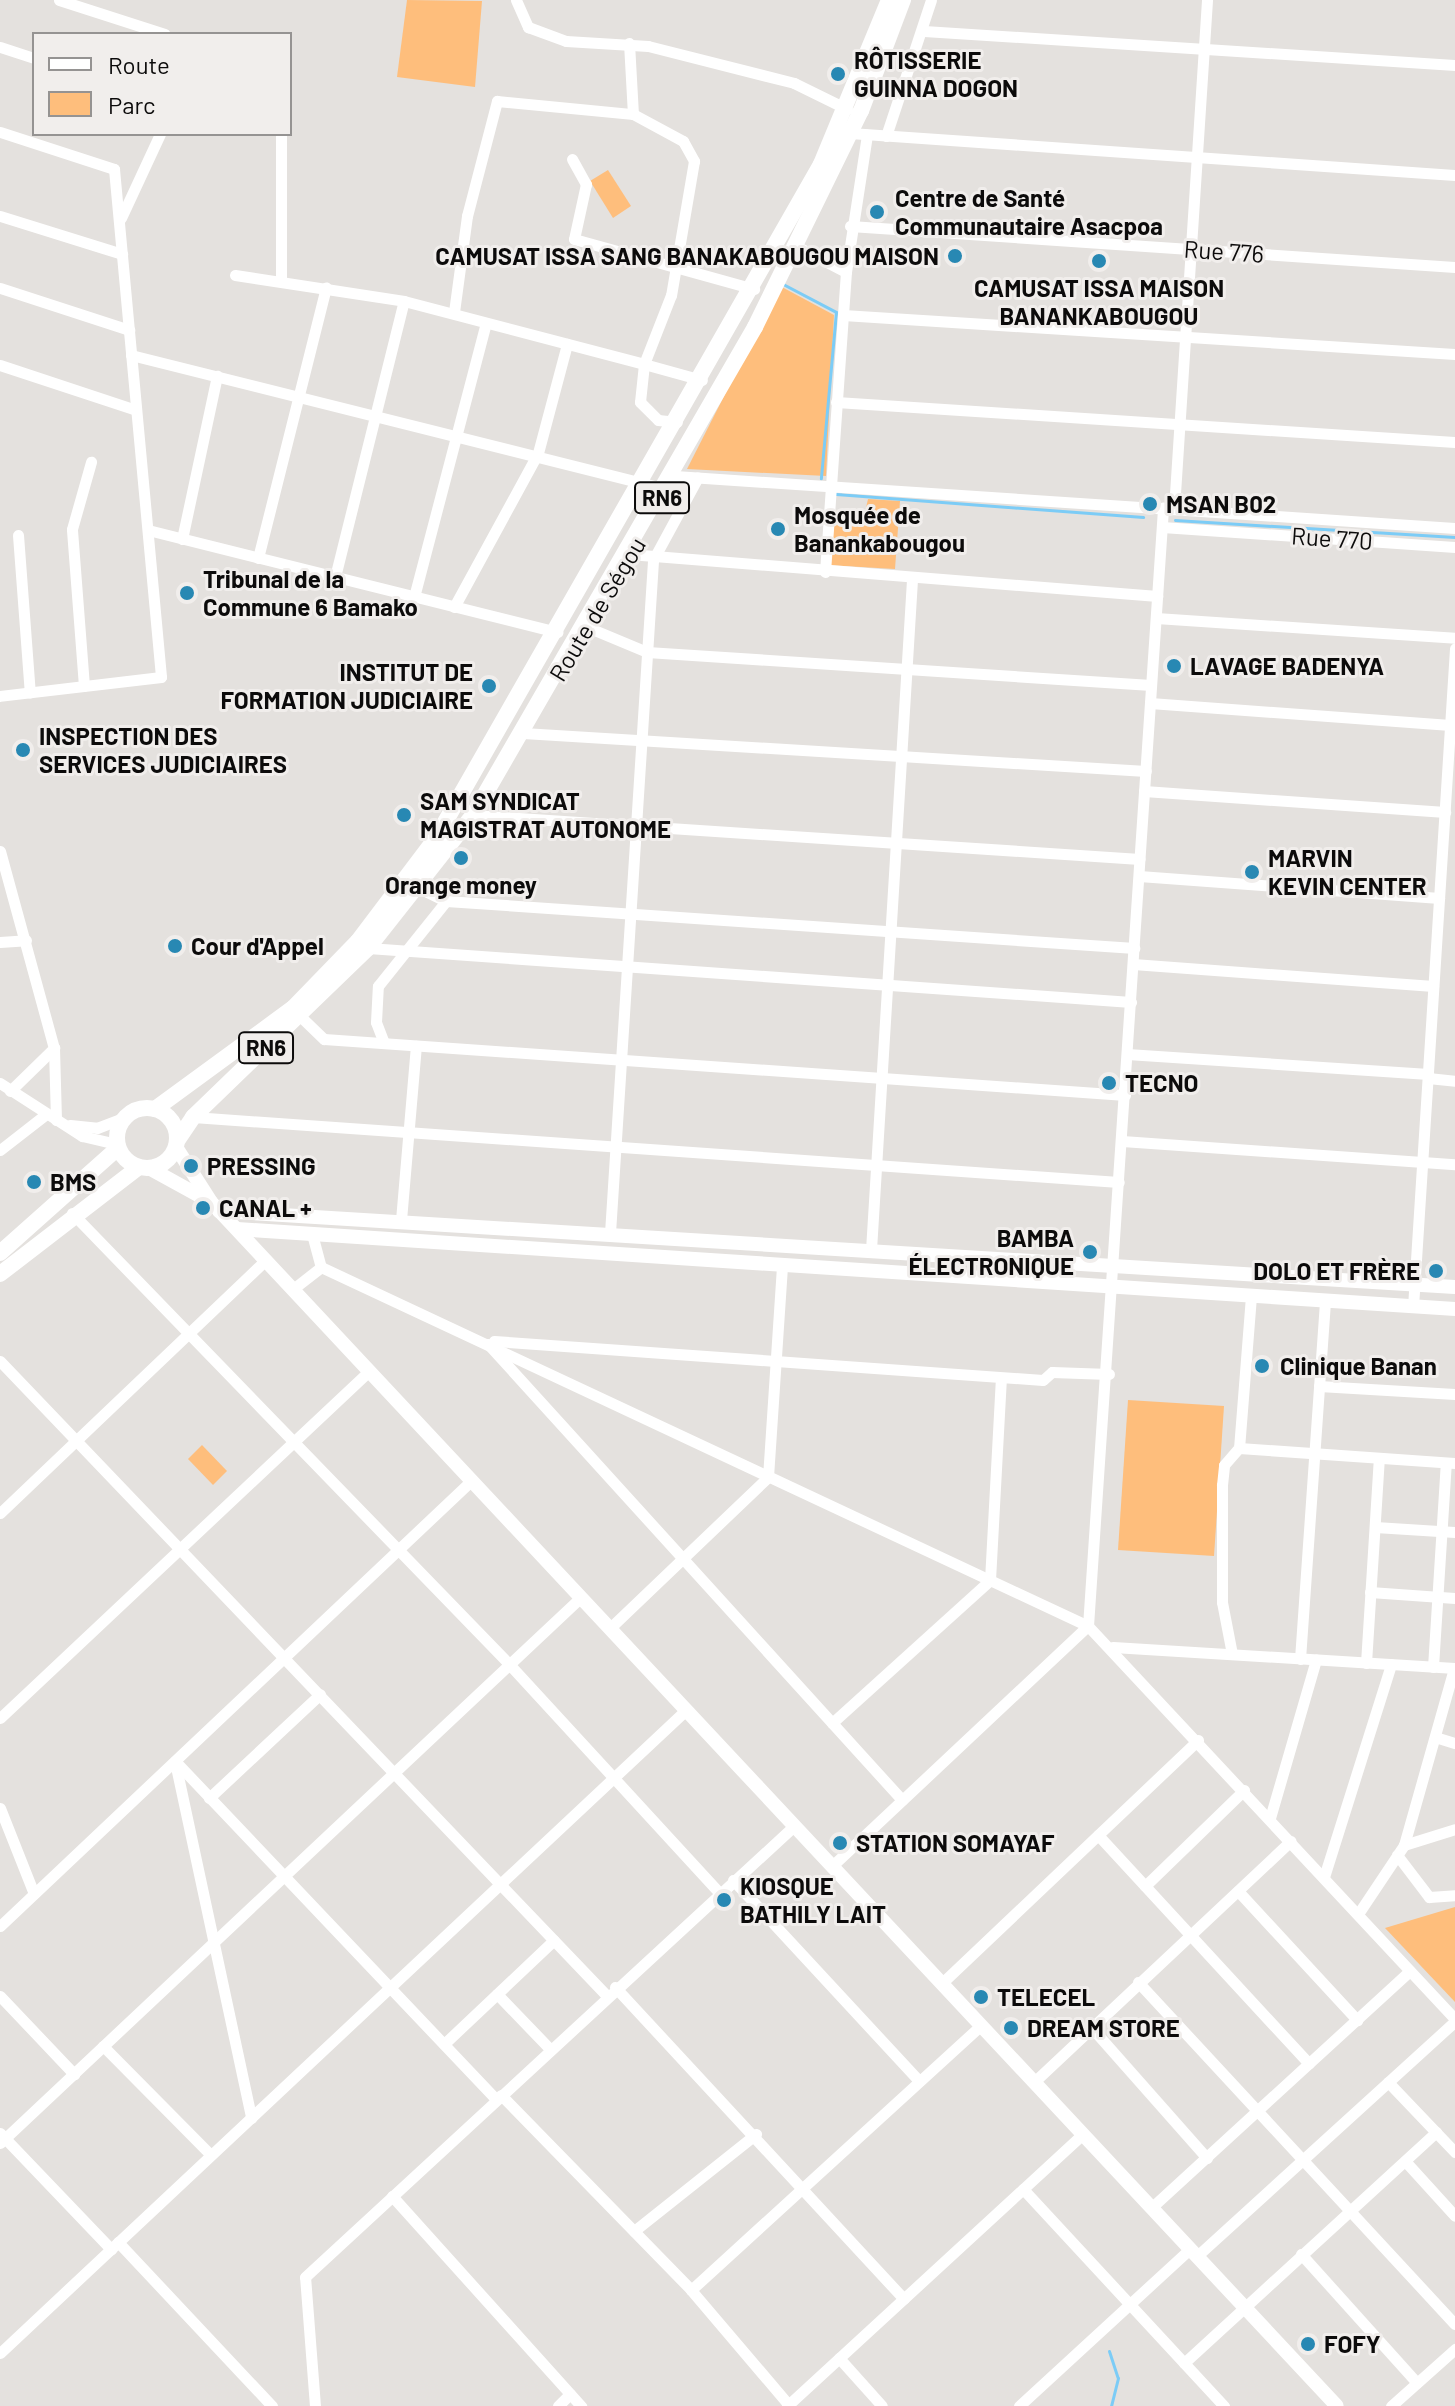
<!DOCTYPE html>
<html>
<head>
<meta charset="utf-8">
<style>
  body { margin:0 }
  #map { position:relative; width:1455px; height:2406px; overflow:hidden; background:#e4e1de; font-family:Barlow,sans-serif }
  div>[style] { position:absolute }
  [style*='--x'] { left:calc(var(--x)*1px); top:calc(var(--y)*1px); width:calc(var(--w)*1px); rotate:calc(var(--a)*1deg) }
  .green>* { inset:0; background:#febe7c }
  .stream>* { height:3px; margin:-1.5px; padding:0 1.5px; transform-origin:1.5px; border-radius:1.5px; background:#7cccf6 }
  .minor>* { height:11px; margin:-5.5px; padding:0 5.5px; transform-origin:5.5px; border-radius:5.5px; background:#fff }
  .major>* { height:14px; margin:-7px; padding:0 7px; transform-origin:7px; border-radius:7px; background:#fff }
  .highway>* { height:16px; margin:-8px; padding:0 8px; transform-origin:8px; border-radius:8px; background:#fff }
  .highway>.ring { margin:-8px; padding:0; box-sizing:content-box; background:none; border:16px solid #fff; border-radius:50% }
  .dots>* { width:22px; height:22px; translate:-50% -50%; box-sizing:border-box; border:4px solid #f1eeec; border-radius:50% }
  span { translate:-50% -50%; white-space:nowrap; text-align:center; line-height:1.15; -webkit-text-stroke:6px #f1eeec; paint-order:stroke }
  .shield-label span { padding:2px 6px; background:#f1eeec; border:2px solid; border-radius:6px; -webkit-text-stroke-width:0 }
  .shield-label { font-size:22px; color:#0c0b0b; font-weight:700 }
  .poi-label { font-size:24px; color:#0c0b0b; font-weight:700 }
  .left { translate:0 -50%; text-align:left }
  .right { translate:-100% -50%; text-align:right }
  .street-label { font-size:24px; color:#0c0b0b }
  .legend { position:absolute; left:32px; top:32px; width:260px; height:104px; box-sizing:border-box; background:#f1eeec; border:2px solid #959392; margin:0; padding:10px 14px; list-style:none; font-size:24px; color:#0c0b0b }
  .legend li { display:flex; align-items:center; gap:16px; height:40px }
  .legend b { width:40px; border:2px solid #959392 }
</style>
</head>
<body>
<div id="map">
  <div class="green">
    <i style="clip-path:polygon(407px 0,482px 1px,475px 87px,397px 77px)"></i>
    <i style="clip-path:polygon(608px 170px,631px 206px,613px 218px,590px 181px)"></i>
    <i style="clip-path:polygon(780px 286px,834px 315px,826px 476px,687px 469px)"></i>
    <i style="clip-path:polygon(868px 499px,900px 501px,895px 569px,827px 565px,834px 510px,865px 512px)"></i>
    <i style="clip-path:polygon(1128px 1400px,1224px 1406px,1214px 1556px,1118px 1550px)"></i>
    <i style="clip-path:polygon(202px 1445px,227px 1471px,213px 1485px,188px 1459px)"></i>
    <i style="clip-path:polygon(1455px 1907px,1455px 2002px,1385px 1928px)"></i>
  </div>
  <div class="stream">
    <i style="--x:781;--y:283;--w:62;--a:27.8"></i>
    <i style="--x:836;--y:312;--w:167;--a:95.2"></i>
    <i style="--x:836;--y:494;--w:308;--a:4.3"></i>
    <i style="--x:1175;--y:520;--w:281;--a:3.5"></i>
    <i style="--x:1109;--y:2351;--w:28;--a:72"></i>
    <i style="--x:1118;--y:2378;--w:29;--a:104"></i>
  </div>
  <div class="minor">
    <i style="--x:59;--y:0;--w:111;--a:17.8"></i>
    <i style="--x:516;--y:0;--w:30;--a:66"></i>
    <i style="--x:528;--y:27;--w:40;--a:20.2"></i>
    <i style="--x:566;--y:41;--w:82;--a:3.5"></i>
    <i style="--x:648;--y:46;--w:151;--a:14.2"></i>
    <i style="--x:794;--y:83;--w:59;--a:26.1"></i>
    <i style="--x:924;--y:31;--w:532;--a:3.66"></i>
    <i style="--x:629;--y:43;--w:71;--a:86.8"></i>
    <i style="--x:633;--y:114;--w:57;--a:28.4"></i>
    <i style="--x:683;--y:141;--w:23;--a:61"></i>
    <i style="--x:694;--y:161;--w:136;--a:99.7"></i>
    <i style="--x:671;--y:295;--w:74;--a:111.4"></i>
    <i style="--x:644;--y:364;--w:60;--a:15.4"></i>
    <i style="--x:0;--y:47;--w:36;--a:18"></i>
    <i style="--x:0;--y:132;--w:120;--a:18"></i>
    <i style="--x:114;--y:169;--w:510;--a:84.71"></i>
    <i style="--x:161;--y:677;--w:162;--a:173.3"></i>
    <i style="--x:850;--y:133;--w:606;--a:3.97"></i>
    <i style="--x:886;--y:136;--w:143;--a:-71.7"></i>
    <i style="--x:572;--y:159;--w:29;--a:61"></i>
    <i style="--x:586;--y:184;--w:56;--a:102.3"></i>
    <i style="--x:574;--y:239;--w:187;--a:15.5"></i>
    <i style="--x:0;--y:216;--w:128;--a:17.3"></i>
    <i style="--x:121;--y:218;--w:93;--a:-65.1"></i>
    <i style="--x:850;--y:226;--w:606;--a:3.88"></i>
    <i style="--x:796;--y:246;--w:56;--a:27.5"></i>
    <i style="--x:235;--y:275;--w:171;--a:8.7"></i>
    <i style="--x:404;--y:301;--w:248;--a:14.7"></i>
    <i style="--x:644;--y:364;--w:38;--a:96"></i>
    <i style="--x:640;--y:402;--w:25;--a:45"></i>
    <i style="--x:658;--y:420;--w:19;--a:6"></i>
    <i style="--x:281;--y:280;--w:146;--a:-90"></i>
    <i style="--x:0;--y:288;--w:136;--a:18"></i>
    <i style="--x:454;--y:312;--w:97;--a:-82.3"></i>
    <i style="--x:467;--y:216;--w:119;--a:-75.4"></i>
    <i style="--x:497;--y:101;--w:137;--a:5.5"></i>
    <i style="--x:843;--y:315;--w:613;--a:3.65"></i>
    <i style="--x:131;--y:355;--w:552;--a:14.06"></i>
    <i style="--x:0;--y:365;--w:143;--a:18.3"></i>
    <i style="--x:836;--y:402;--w:620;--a:3.7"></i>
    <i style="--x:675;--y:476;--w:782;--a:3.81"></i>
    <i style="--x:1174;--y:509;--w:510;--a:-86.29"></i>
    <i style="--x:1162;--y:527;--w:294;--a:3.9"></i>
    <i style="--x:148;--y:530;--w:422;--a:14"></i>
    <i style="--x:18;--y:535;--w:158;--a:85.7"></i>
    <i style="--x:182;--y:539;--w:167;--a:-77.9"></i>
    <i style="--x:629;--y:554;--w:530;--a:4.55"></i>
    <i style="--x:258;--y:558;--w:279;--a:-75.9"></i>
    <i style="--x:825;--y:572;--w:301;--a:-86"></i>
    <i style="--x:846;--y:272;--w:139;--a:-81.3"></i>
    <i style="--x:335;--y:577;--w:284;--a:-76"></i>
    <i style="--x:414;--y:597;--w:283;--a:-75.3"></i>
    <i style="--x:454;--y:607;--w:175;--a:-61.4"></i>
    <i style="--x:538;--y:453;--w:113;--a:-75.1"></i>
    <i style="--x:1156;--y:618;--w:300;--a:3.8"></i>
    <i style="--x:587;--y:627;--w:65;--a:22.6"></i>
    <i style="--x:647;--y:652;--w:505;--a:3.75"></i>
    <i style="--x:84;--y:686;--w:157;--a:-94.4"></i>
    <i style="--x:72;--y:529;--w:70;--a:-74.2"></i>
    <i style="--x:1150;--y:703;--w:301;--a:4.2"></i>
    <i style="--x:523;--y:733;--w:624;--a:3.49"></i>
    <i style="--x:1144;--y:791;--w:302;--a:4"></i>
    <i style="--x:473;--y:815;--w:668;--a:3.77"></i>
    <i style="--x:0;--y:851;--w:204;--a:74.7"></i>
    <i style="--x:54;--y:1048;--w:72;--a:88.4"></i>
    <i style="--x:1139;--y:876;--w:301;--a:4.2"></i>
    <i style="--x:421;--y:889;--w:28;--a:26"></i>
    <i style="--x:446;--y:901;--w:690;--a:3.91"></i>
    <i style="--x:0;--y:942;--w:26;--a:-4"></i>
    <i style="--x:368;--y:948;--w:765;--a:4.05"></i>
    <i style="--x:1133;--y:964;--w:301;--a:4.2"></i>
    <i style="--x:301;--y:1017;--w:32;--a:44"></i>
    <i style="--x:324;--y:1039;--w:803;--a:4"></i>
    <i style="--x:384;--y:1043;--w:22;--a:-111"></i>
    <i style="--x:376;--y:1022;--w:36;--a:-87"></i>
    <i style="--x:378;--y:986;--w:109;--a:-51.3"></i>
    <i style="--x:1127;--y:1054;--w:302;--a:3.8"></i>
    <i style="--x:1428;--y:1078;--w:27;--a:6"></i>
    <i style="--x:0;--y:1083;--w:98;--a:32.9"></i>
    <i style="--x:82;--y:1136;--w:36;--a:13"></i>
    <i style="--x:10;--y:1091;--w:62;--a:-44.3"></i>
    <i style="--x:193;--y:1117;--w:928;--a:4.02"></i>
    <i style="--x:70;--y:1125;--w:27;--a:6"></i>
    <i style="--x:97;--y:1128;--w:31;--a:-21"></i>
    <i style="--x:1122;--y:1141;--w:334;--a:4"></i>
    <i style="--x:0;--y:1150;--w:58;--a:-38"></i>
    <i style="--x:72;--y:1213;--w:628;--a:45.9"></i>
    <i style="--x:509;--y:1664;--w:310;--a:47.4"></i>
    <i style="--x:401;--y:1220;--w:175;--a:-85.1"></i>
    <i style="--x:610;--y:1233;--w:674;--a:-86.34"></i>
    <i style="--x:653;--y:560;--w:94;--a:-61.5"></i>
    <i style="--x:312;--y:1234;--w:34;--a:75"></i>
    <i style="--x:871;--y:1250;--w:672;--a:-86.5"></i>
    <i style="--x:293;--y:1289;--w:36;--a:-38"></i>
    <i style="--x:321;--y:1267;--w:847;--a:25.08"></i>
    <i style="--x:1088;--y:1626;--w:538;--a:46.96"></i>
    <i style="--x:1251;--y:1296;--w:152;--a:94.5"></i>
    <i style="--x:1239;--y:1448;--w:217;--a:4"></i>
    <i style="--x:1413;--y:1307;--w:660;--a:-86.35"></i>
    <i style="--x:494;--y:1341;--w:550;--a:4.06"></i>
    <i style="--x:1043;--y:1380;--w:12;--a:-42"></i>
    <i style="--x:1052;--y:1372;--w:57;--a:2"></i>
    <i style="--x:488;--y:1344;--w:616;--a:47.76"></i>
    <i style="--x:0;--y:1361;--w:878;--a:46.29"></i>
    <i style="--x:1319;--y:1386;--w:136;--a:3.4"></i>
    <i style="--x:0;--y:1513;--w:367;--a:-43.6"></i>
    <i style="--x:1375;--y:1527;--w:80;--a:3.6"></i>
    <i style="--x:1370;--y:1592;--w:85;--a:4"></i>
    <i style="--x:610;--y:1628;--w:219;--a:-43.7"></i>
    <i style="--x:768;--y:1477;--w:212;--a:-86.2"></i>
    <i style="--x:1113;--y:1647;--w:343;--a:3.5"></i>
    <i style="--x:1232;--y:1654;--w:53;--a:-100.9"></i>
    <i style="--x:1222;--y:1602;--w:117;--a:-90"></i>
    <i style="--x:1222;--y:1485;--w:20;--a:-84"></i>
    <i style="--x:1224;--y:1465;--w:23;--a:-49"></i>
    <i style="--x:1300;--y:1659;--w:359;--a:-86"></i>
    <i style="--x:1366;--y:1663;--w:204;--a:-86.4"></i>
    <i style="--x:1433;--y:1667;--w:204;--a:-86.4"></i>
    <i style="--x:0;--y:1718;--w:507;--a:-43.24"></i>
    <i style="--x:832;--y:1723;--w:213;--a:-42.1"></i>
    <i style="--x:990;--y:1580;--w:202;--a:-86.9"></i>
    <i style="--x:1435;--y:1737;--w:21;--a:17"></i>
    <i style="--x:175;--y:1761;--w:466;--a:46.5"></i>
    <i style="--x:175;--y:1762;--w:364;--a:77.9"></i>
    <i style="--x:209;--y:1798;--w:152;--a:-43.1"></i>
    <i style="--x:0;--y:1808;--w:92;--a:68.4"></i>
    <i style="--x:1270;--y:1818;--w:165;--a:-73.8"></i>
    <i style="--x:1098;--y:1835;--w:311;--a:47.3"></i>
    <i style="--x:1404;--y:1845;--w:53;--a:-17.4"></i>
    <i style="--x:1397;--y:1855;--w:53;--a:52.7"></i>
    <i style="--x:1429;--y:1897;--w:26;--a:-4"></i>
    <i style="--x:832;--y:1866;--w:351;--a:-43.2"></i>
    <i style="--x:1088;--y:1626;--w:1121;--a:-86.16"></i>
    <i style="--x:1324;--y:1877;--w:223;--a:-72.5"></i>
    <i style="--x:733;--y:1880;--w:274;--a:47.2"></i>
    <i style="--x:1145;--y:1886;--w:138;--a:-44.1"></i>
    <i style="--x:1238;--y:1891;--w:176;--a:47.3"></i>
    <i style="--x:1358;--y:1914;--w:83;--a:-56.3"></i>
    <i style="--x:1404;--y:1845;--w:184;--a:-74.2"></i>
    <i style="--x:0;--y:1926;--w:649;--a:-43.38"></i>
    <i style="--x:1138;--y:1982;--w:466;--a:47.2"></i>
    <i style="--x:942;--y:1983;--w:353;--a:-43.5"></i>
    <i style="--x:615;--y:1987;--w:425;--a:47.2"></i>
    <i style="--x:497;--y:1994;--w:76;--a:46.1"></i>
    <i style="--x:0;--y:1996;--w:108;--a:46.5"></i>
    <i style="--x:1091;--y:2027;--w:175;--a:48.5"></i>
    <i style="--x:444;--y:2044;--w:151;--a:-43.4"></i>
    <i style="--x:103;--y:2046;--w:153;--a:45.3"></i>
    <i style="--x:1034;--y:2082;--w:352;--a:-43.2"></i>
    <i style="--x:1388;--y:2082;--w:97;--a:46.3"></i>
    <i style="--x:501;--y:2095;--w:272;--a:45.7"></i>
    <i style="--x:691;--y:2290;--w:150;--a:49.6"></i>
    <i style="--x:0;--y:2133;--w:161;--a:46.3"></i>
    <i style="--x:0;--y:2143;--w:797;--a:-43.22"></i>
    <i style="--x:1405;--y:2161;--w:74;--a:47.7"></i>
    <i style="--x:1023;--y:2189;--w:296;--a:47.2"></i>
    <i style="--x:392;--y:2196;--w:283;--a:48"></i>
    <i style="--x:1151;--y:2208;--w:351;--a:-42.5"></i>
    <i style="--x:634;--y:2231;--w:156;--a:-38.5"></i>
    <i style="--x:118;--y:2242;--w:225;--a:46.8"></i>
    <i style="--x:1301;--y:2254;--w:173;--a:48"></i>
    <i style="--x:1197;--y:2256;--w:349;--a:-42.3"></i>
    <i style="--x:691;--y:2290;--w:393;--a:-42.4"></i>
    <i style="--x:0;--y:2353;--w:940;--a:-43.15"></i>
    <i style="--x:839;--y:2358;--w:64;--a:48.1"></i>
    <i style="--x:1184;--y:2363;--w:342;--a:-42.5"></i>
    <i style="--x:315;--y:2406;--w:129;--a:-94.4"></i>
    <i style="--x:305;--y:2277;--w:665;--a:-42.69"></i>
    <i style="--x:558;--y:2406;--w:17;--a:-45"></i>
    <i style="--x:787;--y:2406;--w:402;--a:-42.6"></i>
    <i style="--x:1019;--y:2406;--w:232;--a:-42.6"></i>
    <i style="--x:1391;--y:2406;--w:86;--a:-41.7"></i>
  </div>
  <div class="major">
    <i style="--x:176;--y:1147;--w:65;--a:57.5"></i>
    <i style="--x:211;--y:1202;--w:1648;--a:46.92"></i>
    <i style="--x:149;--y:1168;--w:66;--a:28.9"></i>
    <i style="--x:219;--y:1211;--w:1238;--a:3.52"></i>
    <i style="--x:237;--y:1229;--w:1221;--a:3.76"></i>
  </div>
  <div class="highway">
    <i class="ring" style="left:117px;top:1108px;width:44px;height:44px"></i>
    <i style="--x:155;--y:1109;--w:171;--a:-36.2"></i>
    <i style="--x:293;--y:1008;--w:93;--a:-45.9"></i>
    <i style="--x:358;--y:941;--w:129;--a:-52.9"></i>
    <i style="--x:436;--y:838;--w:776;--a:-60.26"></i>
    <i style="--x:821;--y:164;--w:178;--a:-67.5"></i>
    <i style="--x:177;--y:1141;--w:29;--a:-56"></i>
    <i style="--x:193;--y:1117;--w:243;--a:-44"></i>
    <i style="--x:368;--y:948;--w:169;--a:-51.7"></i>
    <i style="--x:473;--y:815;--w:564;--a:-59.98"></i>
    <i style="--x:755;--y:327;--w:241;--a:-63.9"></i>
    <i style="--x:861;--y:111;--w:119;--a:-69.3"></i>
    <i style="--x:0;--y:1253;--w:158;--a:-41.7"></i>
    <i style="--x:0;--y:1274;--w:175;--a:-37.6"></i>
  </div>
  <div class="dots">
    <i style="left:838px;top:74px;background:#2888b3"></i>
    <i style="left:877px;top:212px;background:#2888b3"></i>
    <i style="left:955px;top:256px;background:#2888b3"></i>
    <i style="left:1099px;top:261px;background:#2888b3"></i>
    <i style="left:1150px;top:504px;background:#2888b3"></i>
    <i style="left:778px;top:529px;background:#2888b3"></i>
    <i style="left:187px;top:593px;background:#2888b3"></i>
    <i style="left:1174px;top:666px;background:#2888b3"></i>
    <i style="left:489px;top:686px;background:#2888b3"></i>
    <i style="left:23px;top:750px;background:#2888b3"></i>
    <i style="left:404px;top:815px;background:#2888b3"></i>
    <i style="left:461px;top:858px;background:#2888b3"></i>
    <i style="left:1252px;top:872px;background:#2888b3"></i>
    <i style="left:175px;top:946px;background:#2888b3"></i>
    <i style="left:1109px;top:1083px;background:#2888b3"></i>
    <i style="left:191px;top:1166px;background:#2888b3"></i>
    <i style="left:34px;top:1182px;background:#2888b3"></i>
    <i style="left:203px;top:1208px;background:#2888b3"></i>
    <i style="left:1090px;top:1252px;background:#2888b3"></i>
    <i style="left:1436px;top:1271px;background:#2888b3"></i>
    <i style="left:1262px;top:1366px;background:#2888b3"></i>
    <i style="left:840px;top:1843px;background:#2888b3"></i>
    <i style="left:724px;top:1900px;background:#2888b3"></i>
    <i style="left:981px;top:1997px;background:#2888b3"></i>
    <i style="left:1011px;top:2028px;background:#2888b3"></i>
    <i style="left:1308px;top:2344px;background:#2888b3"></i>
  </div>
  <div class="shield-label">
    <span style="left:662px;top:498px">RN6</span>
    <span style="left:266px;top:1048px">RN6</span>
  </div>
  <div class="poi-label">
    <span class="left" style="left:854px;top:74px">RÔTISSERIE<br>GUINNA DOGON</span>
    <span class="left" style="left:895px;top:212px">Centre de Santé<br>Communautaire Asacpoa</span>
    <span class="right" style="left:939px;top:256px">CAMUSAT ISSA SANG BANAKABOUGOU MAISON</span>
    <span style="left:1099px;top:302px">CAMUSAT ISSA MAISON<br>BANANKABOUGOU</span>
    <span class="left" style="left:1166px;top:504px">MSAN B02</span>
    <span class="left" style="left:794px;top:529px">Mosquée de<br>Banankabougou</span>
    <span class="left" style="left:203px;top:593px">Tribunal de la<br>Commune 6 Bamako</span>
    <span class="left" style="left:1190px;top:666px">LAVAGE BADENYA</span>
    <span class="right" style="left:473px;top:686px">INSTITUT DE<br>FORMATION JUDICIAIRE</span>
    <span class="left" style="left:39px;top:750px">INSPECTION DES<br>SERVICES JUDICIAIRES</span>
    <span class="left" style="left:420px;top:815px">SAM SYNDICAT<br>MAGISTRAT AUTONOME</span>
    <span class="left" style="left:1268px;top:872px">MARVIN<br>KEVIN CENTER</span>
    <span style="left:461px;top:885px">Orange money</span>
    <span class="left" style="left:191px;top:946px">Cour d'Appel</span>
    <span class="left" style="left:1125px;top:1083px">TECNO</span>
    <span class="left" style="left:207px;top:1166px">PRESSING</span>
    <span class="left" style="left:50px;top:1182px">BMS</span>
    <span class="left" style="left:219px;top:1208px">CANAL +</span>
    <span class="right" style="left:1074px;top:1252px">BAMBA<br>ÉLECTRONIQUE</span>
    <span class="right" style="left:1420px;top:1271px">DOLO ET FRÈRE</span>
    <span class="left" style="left:1280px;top:1366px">Clinique Banan</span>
    <span class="left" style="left:856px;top:1843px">STATION SOMAYAF</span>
    <span class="left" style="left:740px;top:1900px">KIOSQUE<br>BATHILY LAIT</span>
    <span class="left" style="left:997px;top:1997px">TELECEL</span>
    <span class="left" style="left:1027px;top:2028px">DREAM STORE</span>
    <span class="left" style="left:1324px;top:2344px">FOFY</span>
  </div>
  <div class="street-label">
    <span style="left:1224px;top:251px;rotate:4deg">Rue 776</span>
    <span style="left:1332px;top:538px;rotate:4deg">Rue 770</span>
    <span style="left:597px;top:609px;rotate:-59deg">Route de Ségou</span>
  </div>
  <ul class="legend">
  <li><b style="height:10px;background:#fff"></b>Route</li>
  <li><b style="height:22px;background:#febe7c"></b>Parc</li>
  </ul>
</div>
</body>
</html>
